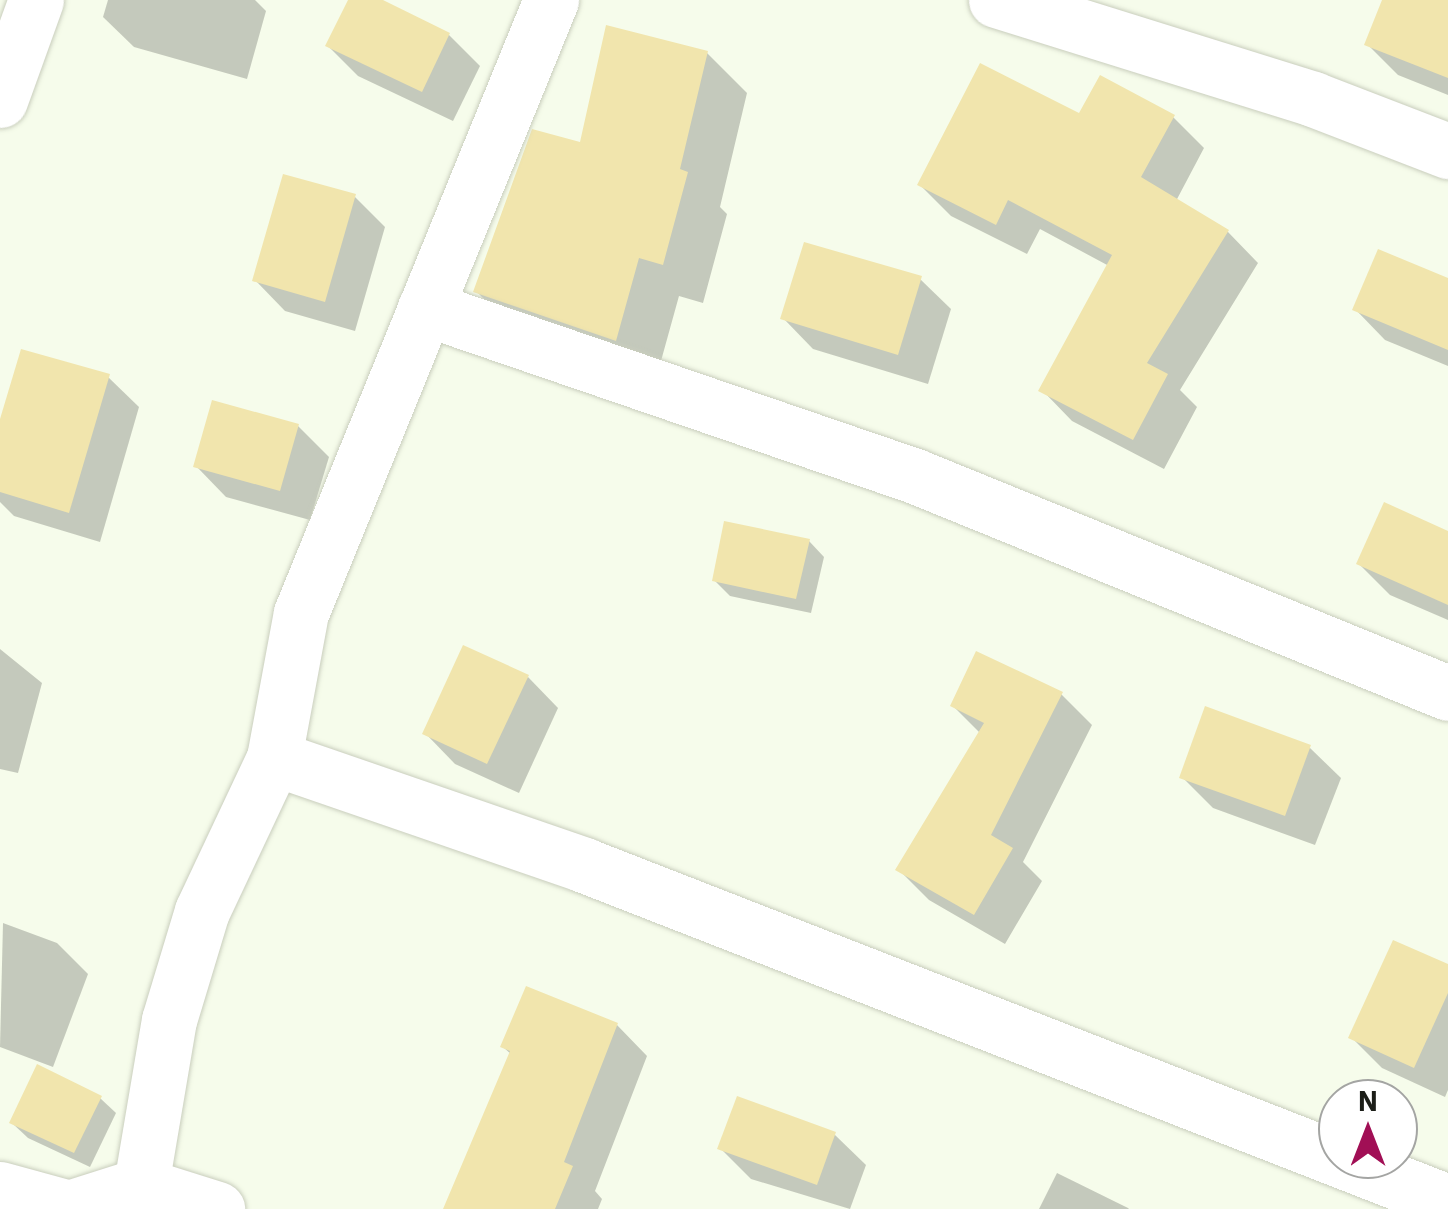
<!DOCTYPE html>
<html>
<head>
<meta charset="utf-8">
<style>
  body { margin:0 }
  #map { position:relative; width:1448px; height:1209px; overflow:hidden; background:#f6fceb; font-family:"IBM Plex Sans",sans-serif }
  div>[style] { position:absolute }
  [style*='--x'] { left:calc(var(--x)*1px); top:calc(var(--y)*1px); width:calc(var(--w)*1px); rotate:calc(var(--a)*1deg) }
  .shadow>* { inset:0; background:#0003 }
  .building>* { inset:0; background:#f1e5ad }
  .roads { filter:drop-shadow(0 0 2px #c9cebd) drop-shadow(0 0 2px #c9cebd) }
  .minor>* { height:55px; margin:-27.5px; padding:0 27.5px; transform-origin:27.5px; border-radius:27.5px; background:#fff }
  span { translate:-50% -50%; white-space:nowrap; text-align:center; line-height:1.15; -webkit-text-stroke:10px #fff; paint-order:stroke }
  .north { position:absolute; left:1318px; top:1079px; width:100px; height:100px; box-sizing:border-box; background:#fff; border:2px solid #a4a5a3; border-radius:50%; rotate:0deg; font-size:28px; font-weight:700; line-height:40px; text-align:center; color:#1c1e18 }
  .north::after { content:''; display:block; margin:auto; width:35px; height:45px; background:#a10f55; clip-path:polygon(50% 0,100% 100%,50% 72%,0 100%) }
</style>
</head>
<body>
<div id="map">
  <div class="shadow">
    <i style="clip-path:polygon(108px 0,255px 0,266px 11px,247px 79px,134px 47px,103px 17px)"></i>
    <i style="clip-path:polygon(350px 0,377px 0,449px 35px,480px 66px,453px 121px,358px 76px,328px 46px)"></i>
    <i style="clip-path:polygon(1384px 0,1425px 0,1448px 9px,1448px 95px,1398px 75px,1367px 44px)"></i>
    <i style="clip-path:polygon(707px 53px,747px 93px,720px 207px,727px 214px,703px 303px,679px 296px,656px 379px,516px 331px,476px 291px,581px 145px)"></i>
    <i style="clip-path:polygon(1080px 116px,1173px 117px,1204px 148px,1176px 201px,1228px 232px,1258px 263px,1180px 390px,1197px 407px,1164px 469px,1072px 421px,1042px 390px,1109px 266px,1040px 229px,1027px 254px,951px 216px,920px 185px)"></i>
    <i style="clip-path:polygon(354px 196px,385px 227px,355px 331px,285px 311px,255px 280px)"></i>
    <i style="clip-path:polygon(920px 279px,951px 309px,928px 384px,813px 349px,783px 318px)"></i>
    <i style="clip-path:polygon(1448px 281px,1448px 366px,1385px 340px,1355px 309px)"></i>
    <i style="clip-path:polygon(108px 377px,139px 407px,100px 542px,14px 516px,0 502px,0 428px)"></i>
    <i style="clip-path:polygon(298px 426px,329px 457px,310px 520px,226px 497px,196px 466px)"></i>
    <i style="clip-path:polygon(1448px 533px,1448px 620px,1390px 595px,1359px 564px)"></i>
    <i style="clip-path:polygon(809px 541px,824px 557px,811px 613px,730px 596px,714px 580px)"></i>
    <i style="clip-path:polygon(0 649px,42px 683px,18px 773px,0 769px)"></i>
    <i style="clip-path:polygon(528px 677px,558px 708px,519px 793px,455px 764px,425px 733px)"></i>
    <i style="clip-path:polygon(1061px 694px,1092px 725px,1023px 862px,1042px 881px,1005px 944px,929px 900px,898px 869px,981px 734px,953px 706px)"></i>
    <i style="clip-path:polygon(1310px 748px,1341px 778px,1315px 845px,1213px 808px,1182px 777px)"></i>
    <i style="clip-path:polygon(3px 923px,57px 943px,88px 974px,53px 1067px,0 1047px)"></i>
    <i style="clip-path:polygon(1448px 967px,1448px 1090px,1445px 1097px,1382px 1068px,1351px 1037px)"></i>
    <i style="clip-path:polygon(617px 1025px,647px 1056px,595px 1191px,602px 1199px,598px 1209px,460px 1209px,511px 1054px,503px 1047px)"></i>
    <i style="clip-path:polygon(100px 1098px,116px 1113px,90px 1167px,28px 1138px,12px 1123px)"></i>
    <i style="clip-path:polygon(835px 1135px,866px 1165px,850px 1209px,751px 1179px,720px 1148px)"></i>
    <i style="clip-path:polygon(1057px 1173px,1128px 1208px,1129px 1209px,1039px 1209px)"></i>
  </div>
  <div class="building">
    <i style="clip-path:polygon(348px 0,383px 0,450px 33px,422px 92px,325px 46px)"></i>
    <i style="clip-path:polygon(1382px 0,1448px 0,1448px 78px,1364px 45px)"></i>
    <i style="clip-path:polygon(606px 25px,708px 51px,680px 169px,688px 172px,663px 265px,639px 258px,616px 341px,473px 292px,532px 129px,580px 142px)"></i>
    <i style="clip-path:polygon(980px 63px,1079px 113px,1100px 75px,1175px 115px,1141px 177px,1229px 230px,1147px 363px,1168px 374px,1133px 440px,1038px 391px,1112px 255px,1008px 200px,996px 225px,917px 185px)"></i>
    <i style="clip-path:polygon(283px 174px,356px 194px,325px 302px,252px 281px)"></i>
    <i style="clip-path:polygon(804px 242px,922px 276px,898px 355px,780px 319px)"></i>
    <i style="clip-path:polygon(1378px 249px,1448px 278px,1448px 350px,1352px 310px)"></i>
    <i style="clip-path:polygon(21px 349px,110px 374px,69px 513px,0 492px,0 419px)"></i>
    <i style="clip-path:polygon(212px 400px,299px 424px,280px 491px,193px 467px)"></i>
    <i style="clip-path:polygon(1384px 502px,1448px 531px,1448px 605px,1356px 564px)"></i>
    <i style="clip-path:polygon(724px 521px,810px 539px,796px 599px,712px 581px)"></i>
    <i style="clip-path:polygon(463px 645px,529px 675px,487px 764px,422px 734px)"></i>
    <i style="clip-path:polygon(976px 651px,1063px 692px,991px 835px,1013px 848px,974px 915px,895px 870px,984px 723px,950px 706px)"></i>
    <i style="clip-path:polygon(1205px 706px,1311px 745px,1285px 816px,1179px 778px)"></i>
    <i style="clip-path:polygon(1393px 940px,1448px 964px,1448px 993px,1414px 1068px,1348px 1038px)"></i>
    <i style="clip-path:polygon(526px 986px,618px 1023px,564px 1162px,573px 1166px,555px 1209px,443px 1209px,510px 1051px,500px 1047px)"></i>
    <i style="clip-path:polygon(37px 1064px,102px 1096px,74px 1153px,9px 1123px)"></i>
    <i style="clip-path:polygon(737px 1096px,836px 1132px,817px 1185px,717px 1149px)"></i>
  </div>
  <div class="roads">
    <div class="minor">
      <i style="--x:996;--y:0;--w:332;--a:17.3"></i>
      <i style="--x:1313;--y:99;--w:145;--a:21.1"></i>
      <i style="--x:0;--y:100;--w:106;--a:-70.2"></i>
      <i style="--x:425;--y:308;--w:518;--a:18.92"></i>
      <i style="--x:915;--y:476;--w:575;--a:22.15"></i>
      <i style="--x:274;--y:758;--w:328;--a:19"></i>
      <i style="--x:584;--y:865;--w:927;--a:21.31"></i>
      <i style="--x:0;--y:1189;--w:72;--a:15.4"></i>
      <i style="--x:69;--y:1208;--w:76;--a:-17.7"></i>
      <i style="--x:141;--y:1185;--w:80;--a:17.5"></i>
      <i style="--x:128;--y:1209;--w:27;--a:-62"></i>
      <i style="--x:141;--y:1185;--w:167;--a:-80.4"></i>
      <i style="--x:169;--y:1020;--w:114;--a:-73.2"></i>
      <i style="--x:202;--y:911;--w:169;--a:-64.8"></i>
      <i style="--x:274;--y:758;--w:147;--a:-79.5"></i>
      <i style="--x:301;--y:613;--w:662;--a:-67.81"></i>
    </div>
  </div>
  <div class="north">N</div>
</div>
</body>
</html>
